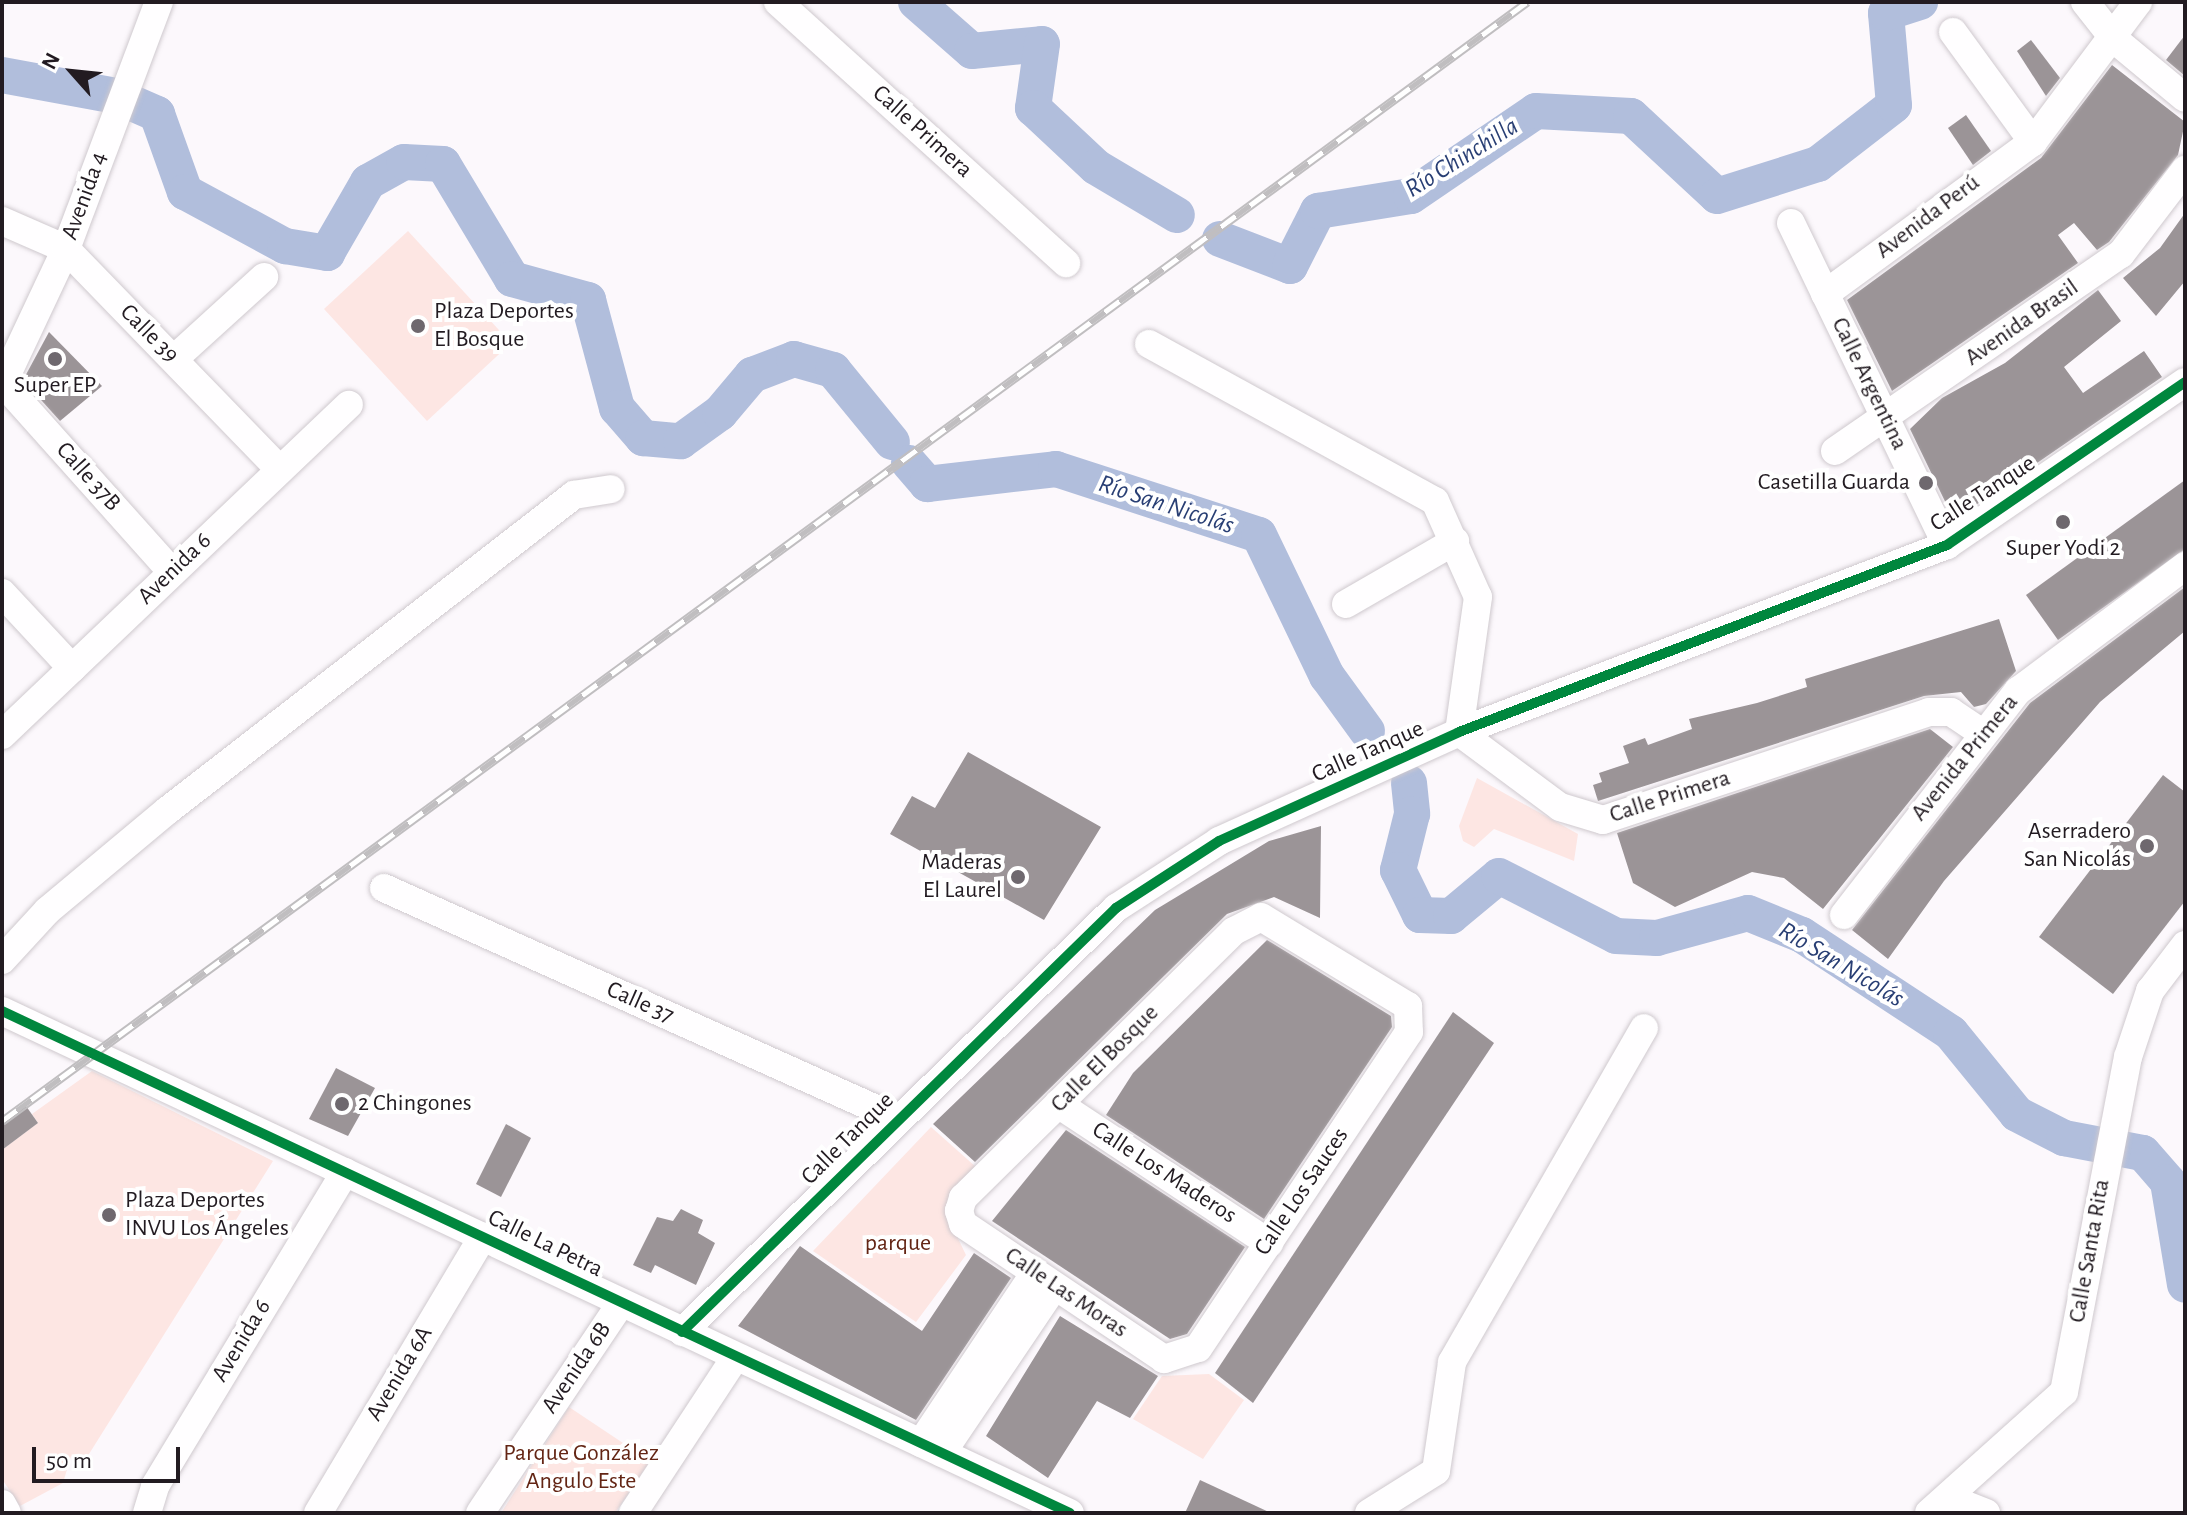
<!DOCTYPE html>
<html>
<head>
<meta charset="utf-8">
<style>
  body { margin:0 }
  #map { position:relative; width:2187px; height:1515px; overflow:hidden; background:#fcf8fc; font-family:"Alegreya Sans",sans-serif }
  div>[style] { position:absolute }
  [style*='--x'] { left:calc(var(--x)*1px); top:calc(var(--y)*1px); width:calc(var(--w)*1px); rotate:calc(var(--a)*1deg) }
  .green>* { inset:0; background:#fde6e3 }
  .river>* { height:36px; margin:-18px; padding:0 18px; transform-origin:18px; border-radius:18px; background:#b1bedc }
  .building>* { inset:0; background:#9b9497 }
  .roads { filter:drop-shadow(0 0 2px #cfc9ce) drop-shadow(0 0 2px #cfc9ce) }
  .minor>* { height:28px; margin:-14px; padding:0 14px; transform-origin:14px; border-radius:14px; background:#fffeff }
  .rail>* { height:9px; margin-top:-4.5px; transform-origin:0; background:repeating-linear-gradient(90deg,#fff 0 18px,#c0bec0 0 36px); box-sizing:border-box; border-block:2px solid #c0bec0 }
  .cycleway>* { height:10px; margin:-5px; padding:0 5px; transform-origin:5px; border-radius:5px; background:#00873e }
  .dots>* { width:22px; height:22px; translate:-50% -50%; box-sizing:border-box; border:4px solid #fff; border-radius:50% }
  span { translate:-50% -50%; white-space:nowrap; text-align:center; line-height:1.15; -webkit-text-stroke:8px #fff; paint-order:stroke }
  .street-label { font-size:24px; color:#221b21 }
  .poi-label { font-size:24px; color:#221b21 }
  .left { translate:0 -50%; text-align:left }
  .right { translate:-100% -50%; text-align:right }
  .park-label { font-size:24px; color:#632514 }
  .water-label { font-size:26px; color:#293f74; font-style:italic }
  .frame { position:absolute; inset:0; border:4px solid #221b21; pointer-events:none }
  .north { position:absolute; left:32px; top:32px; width:80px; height:80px; -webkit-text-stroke:6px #fff; paint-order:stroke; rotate:297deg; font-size:22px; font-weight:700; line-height:32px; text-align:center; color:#221b21 }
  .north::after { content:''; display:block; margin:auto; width:28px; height:36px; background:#221b21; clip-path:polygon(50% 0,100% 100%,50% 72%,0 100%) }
  .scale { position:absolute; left:32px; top:1447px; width:148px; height:36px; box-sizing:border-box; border:4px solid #221b21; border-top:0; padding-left:10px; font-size:24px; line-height:28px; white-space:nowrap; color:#221b21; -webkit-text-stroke:6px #fff; paint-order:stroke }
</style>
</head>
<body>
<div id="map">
  <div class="green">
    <i style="clip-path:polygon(408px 231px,511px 343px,427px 421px,324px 309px)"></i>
    <i style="clip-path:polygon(1477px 778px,1578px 834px,1574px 861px,1494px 829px,1474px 847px,1463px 841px,1459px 826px)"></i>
    <i style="clip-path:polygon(92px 1071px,273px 1161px,84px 1462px,71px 1456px,63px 1483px,20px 1506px,2px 1479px,2px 1150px,38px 1123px,32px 1114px)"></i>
    <i style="clip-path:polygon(931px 1127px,976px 1167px,948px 1218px,966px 1255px,916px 1322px,813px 1251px)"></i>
    <i style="clip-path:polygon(1209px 1374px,1244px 1400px,1203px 1459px,1133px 1419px,1162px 1376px)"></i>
    <i style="clip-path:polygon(569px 1407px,650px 1461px,615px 1513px,501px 1513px)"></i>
  </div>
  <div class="river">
    <i style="--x:916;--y:2;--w:74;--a:41.2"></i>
    <i style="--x:972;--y:51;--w:70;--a:-5.7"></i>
    <i style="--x:1042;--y:44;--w:65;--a:98"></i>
    <i style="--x:1033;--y:108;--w:86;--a:43.1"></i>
    <i style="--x:1096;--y:167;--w:94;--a:30.7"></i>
    <i style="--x:2;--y:75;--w:116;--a:10.4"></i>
    <i style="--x:116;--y:96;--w:45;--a:23.7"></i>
    <i style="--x:157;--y:114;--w:83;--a:70.3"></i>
    <i style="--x:185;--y:192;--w:114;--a:28.4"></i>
    <i style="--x:285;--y:246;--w:43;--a:9.5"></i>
    <i style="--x:327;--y:253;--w:82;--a:-60"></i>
    <i style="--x:368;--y:182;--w:41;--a:-29.1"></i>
    <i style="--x:404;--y:162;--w:39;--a:3"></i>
    <i style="--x:443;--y:164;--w:134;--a:59"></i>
    <i style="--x:512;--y:279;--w:79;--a:15.4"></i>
    <i style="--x:588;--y:300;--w:112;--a:75"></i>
    <i style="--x:617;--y:408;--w:40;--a:49"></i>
    <i style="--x:643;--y:438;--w:38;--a:5"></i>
    <i style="--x:681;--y:441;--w:48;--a:-35.7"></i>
    <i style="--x:720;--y:413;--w:50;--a:-49.9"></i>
    <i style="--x:752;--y:375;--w:45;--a:-20.9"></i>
    <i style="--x:794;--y:359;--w:41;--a:15.8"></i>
    <i style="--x:833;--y:370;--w:93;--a:50.7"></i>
    <i style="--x:1220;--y:239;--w:75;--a:21.1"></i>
    <i style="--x:1290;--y:266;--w:62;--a:-63"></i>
    <i style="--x:1318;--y:211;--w:94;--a:-9.2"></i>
    <i style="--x:1411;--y:196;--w:151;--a:-34.2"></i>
    <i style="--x:1536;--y:111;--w:95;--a:3"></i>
    <i style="--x:1631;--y:116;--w:117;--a:42.9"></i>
    <i style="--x:1717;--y:196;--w:106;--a:-17.6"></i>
    <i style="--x:1818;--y:164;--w:96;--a:-37.8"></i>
    <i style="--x:1894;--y:105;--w:92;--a:-95"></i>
    <i style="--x:1886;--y:13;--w:36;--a:-18"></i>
    <i style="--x:909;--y:463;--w:28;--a:49"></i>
    <i style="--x:927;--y:484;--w:130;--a:-6.6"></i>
    <i style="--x:1056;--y:469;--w:213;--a:18"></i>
    <i style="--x:1259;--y:535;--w:157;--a:64.3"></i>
    <i style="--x:1327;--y:676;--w:68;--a:54"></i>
    <i style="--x:1409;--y:783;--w:31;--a:84"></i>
    <i style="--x:1412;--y:814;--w:58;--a:104"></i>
    <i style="--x:1398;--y:870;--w:50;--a:63.9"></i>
    <i style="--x:1420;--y:915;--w:31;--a:2"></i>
    <i style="--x:1451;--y:916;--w:62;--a:-39.8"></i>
    <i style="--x:1499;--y:876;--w:131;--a:27.1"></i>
    <i style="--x:1616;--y:936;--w:41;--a:2.8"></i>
    <i style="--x:1657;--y:938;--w:94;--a:-15.4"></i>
    <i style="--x:1748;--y:913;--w:58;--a:22.2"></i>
    <i style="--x:1802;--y:935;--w:178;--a:33.3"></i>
    <i style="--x:1951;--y:1033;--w:104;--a:50.8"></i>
    <i style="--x:2017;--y:1114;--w:53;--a:27.1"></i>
    <i style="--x:2064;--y:1138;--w:80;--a:10.8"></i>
    <i style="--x:2143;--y:1153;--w:38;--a:49"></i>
    <i style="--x:2168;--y:1182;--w:104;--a:80.6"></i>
  </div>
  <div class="building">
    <i style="clip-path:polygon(2185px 35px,2185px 76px,2166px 60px)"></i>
    <i style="clip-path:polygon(2031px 40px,2060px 78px,2046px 96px,2017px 51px)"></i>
    <i style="clip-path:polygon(2112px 65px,2185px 122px,2178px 155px,2109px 242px,2097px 250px,2074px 223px,2058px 235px,2078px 263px,1892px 391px,1847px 300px,2041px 158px)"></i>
    <i style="clip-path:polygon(1966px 115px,1991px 151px,1973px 165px,1948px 128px)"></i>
    <i style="clip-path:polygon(2185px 213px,2185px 281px,2156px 316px,2123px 278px,2160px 248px)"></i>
    <i style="clip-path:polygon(2098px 290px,2121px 321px,2064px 367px,2083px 393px,2144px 351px,2162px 377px,1954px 520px,1910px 429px,1942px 398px,2005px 363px)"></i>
    <i style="clip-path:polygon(49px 332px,102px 386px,60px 421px,23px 380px)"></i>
    <i style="clip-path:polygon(2185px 480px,2185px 549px,2058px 640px,2026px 595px)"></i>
    <i style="clip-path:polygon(2185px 587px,2185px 631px,2100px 702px,1944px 881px,1888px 959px,1852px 930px,2030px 703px)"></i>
    <i style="clip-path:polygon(1999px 619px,2016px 671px,1986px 704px,1974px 707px,1961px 692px,1924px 696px,1598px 801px,1593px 785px,1602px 782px,1599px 773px,1629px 763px,1623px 746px,1645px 738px,1648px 745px,1692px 729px,1689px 719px,1757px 703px,1807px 687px,1805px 679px)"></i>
    <i style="clip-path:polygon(1930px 729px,1953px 747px,1823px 909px,1784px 878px,1752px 872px,1675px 907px,1633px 883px,1617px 833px)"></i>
    <i style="clip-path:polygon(968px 752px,1101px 827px,1044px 920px,890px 834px,912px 796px,935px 808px)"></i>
    <i style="clip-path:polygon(2163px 775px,2185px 792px,2185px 901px,2113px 994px,2039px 937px)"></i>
    <i style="clip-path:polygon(1321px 826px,1320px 918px,1274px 897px,1227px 914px,975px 1162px,933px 1124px,1155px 910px,1269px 841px)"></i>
    <i style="clip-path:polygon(1267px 940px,1391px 1016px,1392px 1027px,1264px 1219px,1106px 1115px,1133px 1073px)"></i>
    <i style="clip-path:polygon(1453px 1012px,1494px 1043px,1253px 1403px,1215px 1373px)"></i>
    <i style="clip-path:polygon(336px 1068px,375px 1088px,348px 1136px,309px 1119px)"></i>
    <i style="clip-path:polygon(26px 1106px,38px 1123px,2px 1150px,2px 1124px)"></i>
    <i style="clip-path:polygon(506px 1124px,531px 1138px,501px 1197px,476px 1184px)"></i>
    <i style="clip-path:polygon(1066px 1130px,1245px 1247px,1187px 1334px,1170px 1339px,992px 1221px)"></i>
    <i style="clip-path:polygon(681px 1209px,703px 1220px,698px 1233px,715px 1243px,696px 1285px,655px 1265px,651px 1273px,633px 1265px,657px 1217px,673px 1221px)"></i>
    <i style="clip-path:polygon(800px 1246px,922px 1331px,974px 1253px,1011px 1278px,916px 1420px,738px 1326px)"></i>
    <i style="clip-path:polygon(1060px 1316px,1158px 1376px,1130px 1418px,1097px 1401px,1048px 1478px,986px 1436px)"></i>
    <i style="clip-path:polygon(1200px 1480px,1271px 1513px,1185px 1513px)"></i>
  </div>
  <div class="roads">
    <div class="minor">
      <i style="--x:778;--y:2;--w:389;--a:42.2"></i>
      <i style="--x:2085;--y:2;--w:47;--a:51.9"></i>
      <i style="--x:2114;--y:39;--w:92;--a:39.7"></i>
      <i style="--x:1953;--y:32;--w:136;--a:54"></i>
      <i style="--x:2;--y:221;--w:70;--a:23.6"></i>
      <i style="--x:66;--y:249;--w:306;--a:45.9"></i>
      <i style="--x:1791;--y:223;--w:358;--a:64.2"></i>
      <i style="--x:1825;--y:294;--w:258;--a:-36.2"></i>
      <i style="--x:2033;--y:142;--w:175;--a:-53.1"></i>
      <i style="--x:1149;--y:344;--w:326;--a:28.8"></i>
      <i style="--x:1435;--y:501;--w:105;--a:65.9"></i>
      <i style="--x:1478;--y:597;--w:136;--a:98"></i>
      <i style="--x:1459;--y:732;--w:126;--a:36.6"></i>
      <i style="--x:1560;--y:807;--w:45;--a:16.8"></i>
      <i style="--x:1603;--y:820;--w:343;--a:-18.3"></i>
      <i style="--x:1929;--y:712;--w:22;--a:0"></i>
      <i style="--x:1951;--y:712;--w:36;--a:34"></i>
      <i style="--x:174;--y:359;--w:122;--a:-42.3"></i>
      <i style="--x:3;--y:383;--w:254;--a:48.2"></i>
      <i style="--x:2;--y:385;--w:150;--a:-64.8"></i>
      <i style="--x:66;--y:249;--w:264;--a:-69.4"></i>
      <i style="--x:1835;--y:451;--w:347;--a:-34.6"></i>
      <i style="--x:2121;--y:254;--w:106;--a:-52.7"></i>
      <i style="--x:2;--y:593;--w:103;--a:47"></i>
      <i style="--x:1346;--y:604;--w:126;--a:-30"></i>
      <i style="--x:2;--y:735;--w:479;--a:-43.6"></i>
      <i style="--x:384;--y:888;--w:561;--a:24.19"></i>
      <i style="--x:1844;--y:915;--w:284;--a:-52.2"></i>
      <i style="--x:2018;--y:691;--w:209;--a:-36.8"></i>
      <i style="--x:1261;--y:917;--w:172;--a:31.2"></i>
      <i style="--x:1408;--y:1006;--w:26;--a:88"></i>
      <i style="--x:1409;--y:1032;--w:380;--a:123.7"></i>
      <i style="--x:1198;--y:1348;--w:36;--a:162"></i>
      <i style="--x:1164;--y:1359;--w:242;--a:-146.1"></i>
      <i style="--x:963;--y:1224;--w:14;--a:-107"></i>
      <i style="--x:959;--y:1211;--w:14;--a:-73"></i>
      <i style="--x:963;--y:1198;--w:380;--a:-44.6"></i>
      <i style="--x:1234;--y:931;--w:30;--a:-27"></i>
      <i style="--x:2;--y:960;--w:67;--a:-47.4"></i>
      <i style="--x:47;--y:911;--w:158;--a:-39.9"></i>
      <i style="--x:168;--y:810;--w:514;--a:-37.81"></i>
      <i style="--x:574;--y:495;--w:37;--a:-9"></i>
      <i style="--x:2;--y:1011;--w:1180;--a:25.18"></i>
      <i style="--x:1058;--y:1104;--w:253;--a:33.4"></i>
      <i style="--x:682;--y:1332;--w:607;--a:-44.33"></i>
      <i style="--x:1116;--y:908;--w:123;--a:-33"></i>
      <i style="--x:1219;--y:841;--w:264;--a:-24.4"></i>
      <i style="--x:1459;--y:732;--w:523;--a:-20.97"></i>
      <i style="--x:1947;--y:545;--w:288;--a:-34.4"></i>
      <i style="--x:921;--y:1443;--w:205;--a:-56.2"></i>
      <i style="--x:942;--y:1453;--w:200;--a:-56"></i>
      <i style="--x:1948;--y:1498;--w:41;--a:21.5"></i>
      <i style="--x:2;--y:1504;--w:10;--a:61"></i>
      <i style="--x:147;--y:1513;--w:28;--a:-73"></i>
      <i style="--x:155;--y:1486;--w:367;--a:-58.8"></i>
      <i style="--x:318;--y:1513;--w:322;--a:-59.2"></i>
      <i style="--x:480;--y:1513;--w:253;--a:-56.1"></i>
      <i style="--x:633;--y:1513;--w:186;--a:-56.7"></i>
      <i style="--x:1369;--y:1513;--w:79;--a:-32.1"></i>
      <i style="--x:1436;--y:1471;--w:110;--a:-81.6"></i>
      <i style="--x:1452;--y:1362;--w:385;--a:-60.1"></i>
      <i style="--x:1929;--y:1513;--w:181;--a:-41.9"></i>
      <i style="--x:2064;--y:1392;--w:341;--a:-79.2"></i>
      <i style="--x:2128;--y:1057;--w:70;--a:-71.6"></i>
      <i style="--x:2150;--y:991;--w:58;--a:-52.7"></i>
    </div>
  </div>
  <div class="rail">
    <i style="--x:2;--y:1121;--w:1892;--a:-36.27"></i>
  </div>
  <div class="cycleway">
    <i style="--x:2;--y:1011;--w:1180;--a:25.18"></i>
    <i style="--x:682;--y:1332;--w:607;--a:-44.33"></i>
    <i style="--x:1116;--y:908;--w:123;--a:-33"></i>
    <i style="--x:1219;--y:841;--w:264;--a:-24.4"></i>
    <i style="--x:1459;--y:732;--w:523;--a:-20.97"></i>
    <i style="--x:1947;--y:545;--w:288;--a:-34.4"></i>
  </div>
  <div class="dots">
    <i style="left:418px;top:326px;background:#6e686e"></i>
    <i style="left:55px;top:359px;background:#6e686e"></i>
    <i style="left:1926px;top:483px;background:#6e686e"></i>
    <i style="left:2063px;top:522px;background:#6e686e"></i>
    <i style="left:2147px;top:846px;background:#6e686e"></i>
    <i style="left:1018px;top:877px;background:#6e686e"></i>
    <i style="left:342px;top:1104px;background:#6e686e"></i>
    <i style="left:109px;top:1215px;background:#6e686e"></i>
  </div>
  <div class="street-label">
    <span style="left:922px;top:132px;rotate:42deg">Calle Primera</span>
    <span style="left:85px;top:196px;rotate:-70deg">Avenida 4</span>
    <span style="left:1928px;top:217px;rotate:-37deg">Avenida Perú</span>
    <span style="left:2022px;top:323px;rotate:-35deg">Avenida Brasil</span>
    <span style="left:149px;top:334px;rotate:45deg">Calle 39</span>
    <span style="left:1869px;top:384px;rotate:64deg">Calle Argentina</span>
    <span style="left:88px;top:477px;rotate:48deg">Calle 37B</span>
    <span style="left:1983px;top:494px;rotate:-33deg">Calle Tanque</span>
    <span style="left:175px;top:569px;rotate:-44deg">Avenida 6</span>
    <span style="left:1368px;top:752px;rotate:-24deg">Calle Tanque</span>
    <span style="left:1965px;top:758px;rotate:-51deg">Avenida Primera</span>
    <span style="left:1670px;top:797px;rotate:-18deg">Calle Primera</span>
    <span style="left:640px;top:1003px;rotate:24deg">Calle 37</span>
    <span style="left:1105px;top:1059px;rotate:-45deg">Calle El Bosque</span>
    <span style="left:848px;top:1139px;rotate:-45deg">Calle Tanque</span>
    <span style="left:1164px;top:1173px;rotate:33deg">Calle Los Maderos</span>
    <span style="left:1302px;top:1192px;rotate:-56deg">Calle Los Sauces</span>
    <span style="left:545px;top:1244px;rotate:26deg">Calle La Petra</span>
    <span style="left:2090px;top:1251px;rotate:-80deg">Calle Santa Rita</span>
    <span style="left:1066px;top:1293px;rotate:34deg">Calle Las Moras</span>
    <span style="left:242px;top:1341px;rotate:-59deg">Avenida 6</span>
    <span style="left:577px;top:1368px;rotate:-56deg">Avenida 6B</span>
    <span style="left:400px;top:1374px;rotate:-59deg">Avenida 6A</span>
  </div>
  <div class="poi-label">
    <span class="left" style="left:434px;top:326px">Plaza Deportes<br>El Bosque</span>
    <span style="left:55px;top:386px">Super EP</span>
    <span class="right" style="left:1910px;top:483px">Casetilla Guarda</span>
    <span style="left:2063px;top:549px">Super Yodi 2</span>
    <span class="right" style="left:2131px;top:846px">Aserradero<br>San Nicolás</span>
    <span class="right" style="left:1002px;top:877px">Maderas<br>El Laurel</span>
    <span class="left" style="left:358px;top:1104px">2 Chingones</span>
    <span class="left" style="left:125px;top:1215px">Plaza Deportes<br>INVU Los Ángeles</span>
  </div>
  <div class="park-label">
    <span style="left:898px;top:1244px">parque</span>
    <span style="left:581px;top:1468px">Parque González<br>Angulo Este</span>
  </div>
  <div class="water-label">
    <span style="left:1462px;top:158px;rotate:-32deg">Río Chinchilla</span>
    <span style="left:1166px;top:505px;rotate:18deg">Río San Nicolás</span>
    <span style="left:1841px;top:965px;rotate:31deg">Río San Nicolás</span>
  </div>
  <div class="frame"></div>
  <div class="north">N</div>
  <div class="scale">50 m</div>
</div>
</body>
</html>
